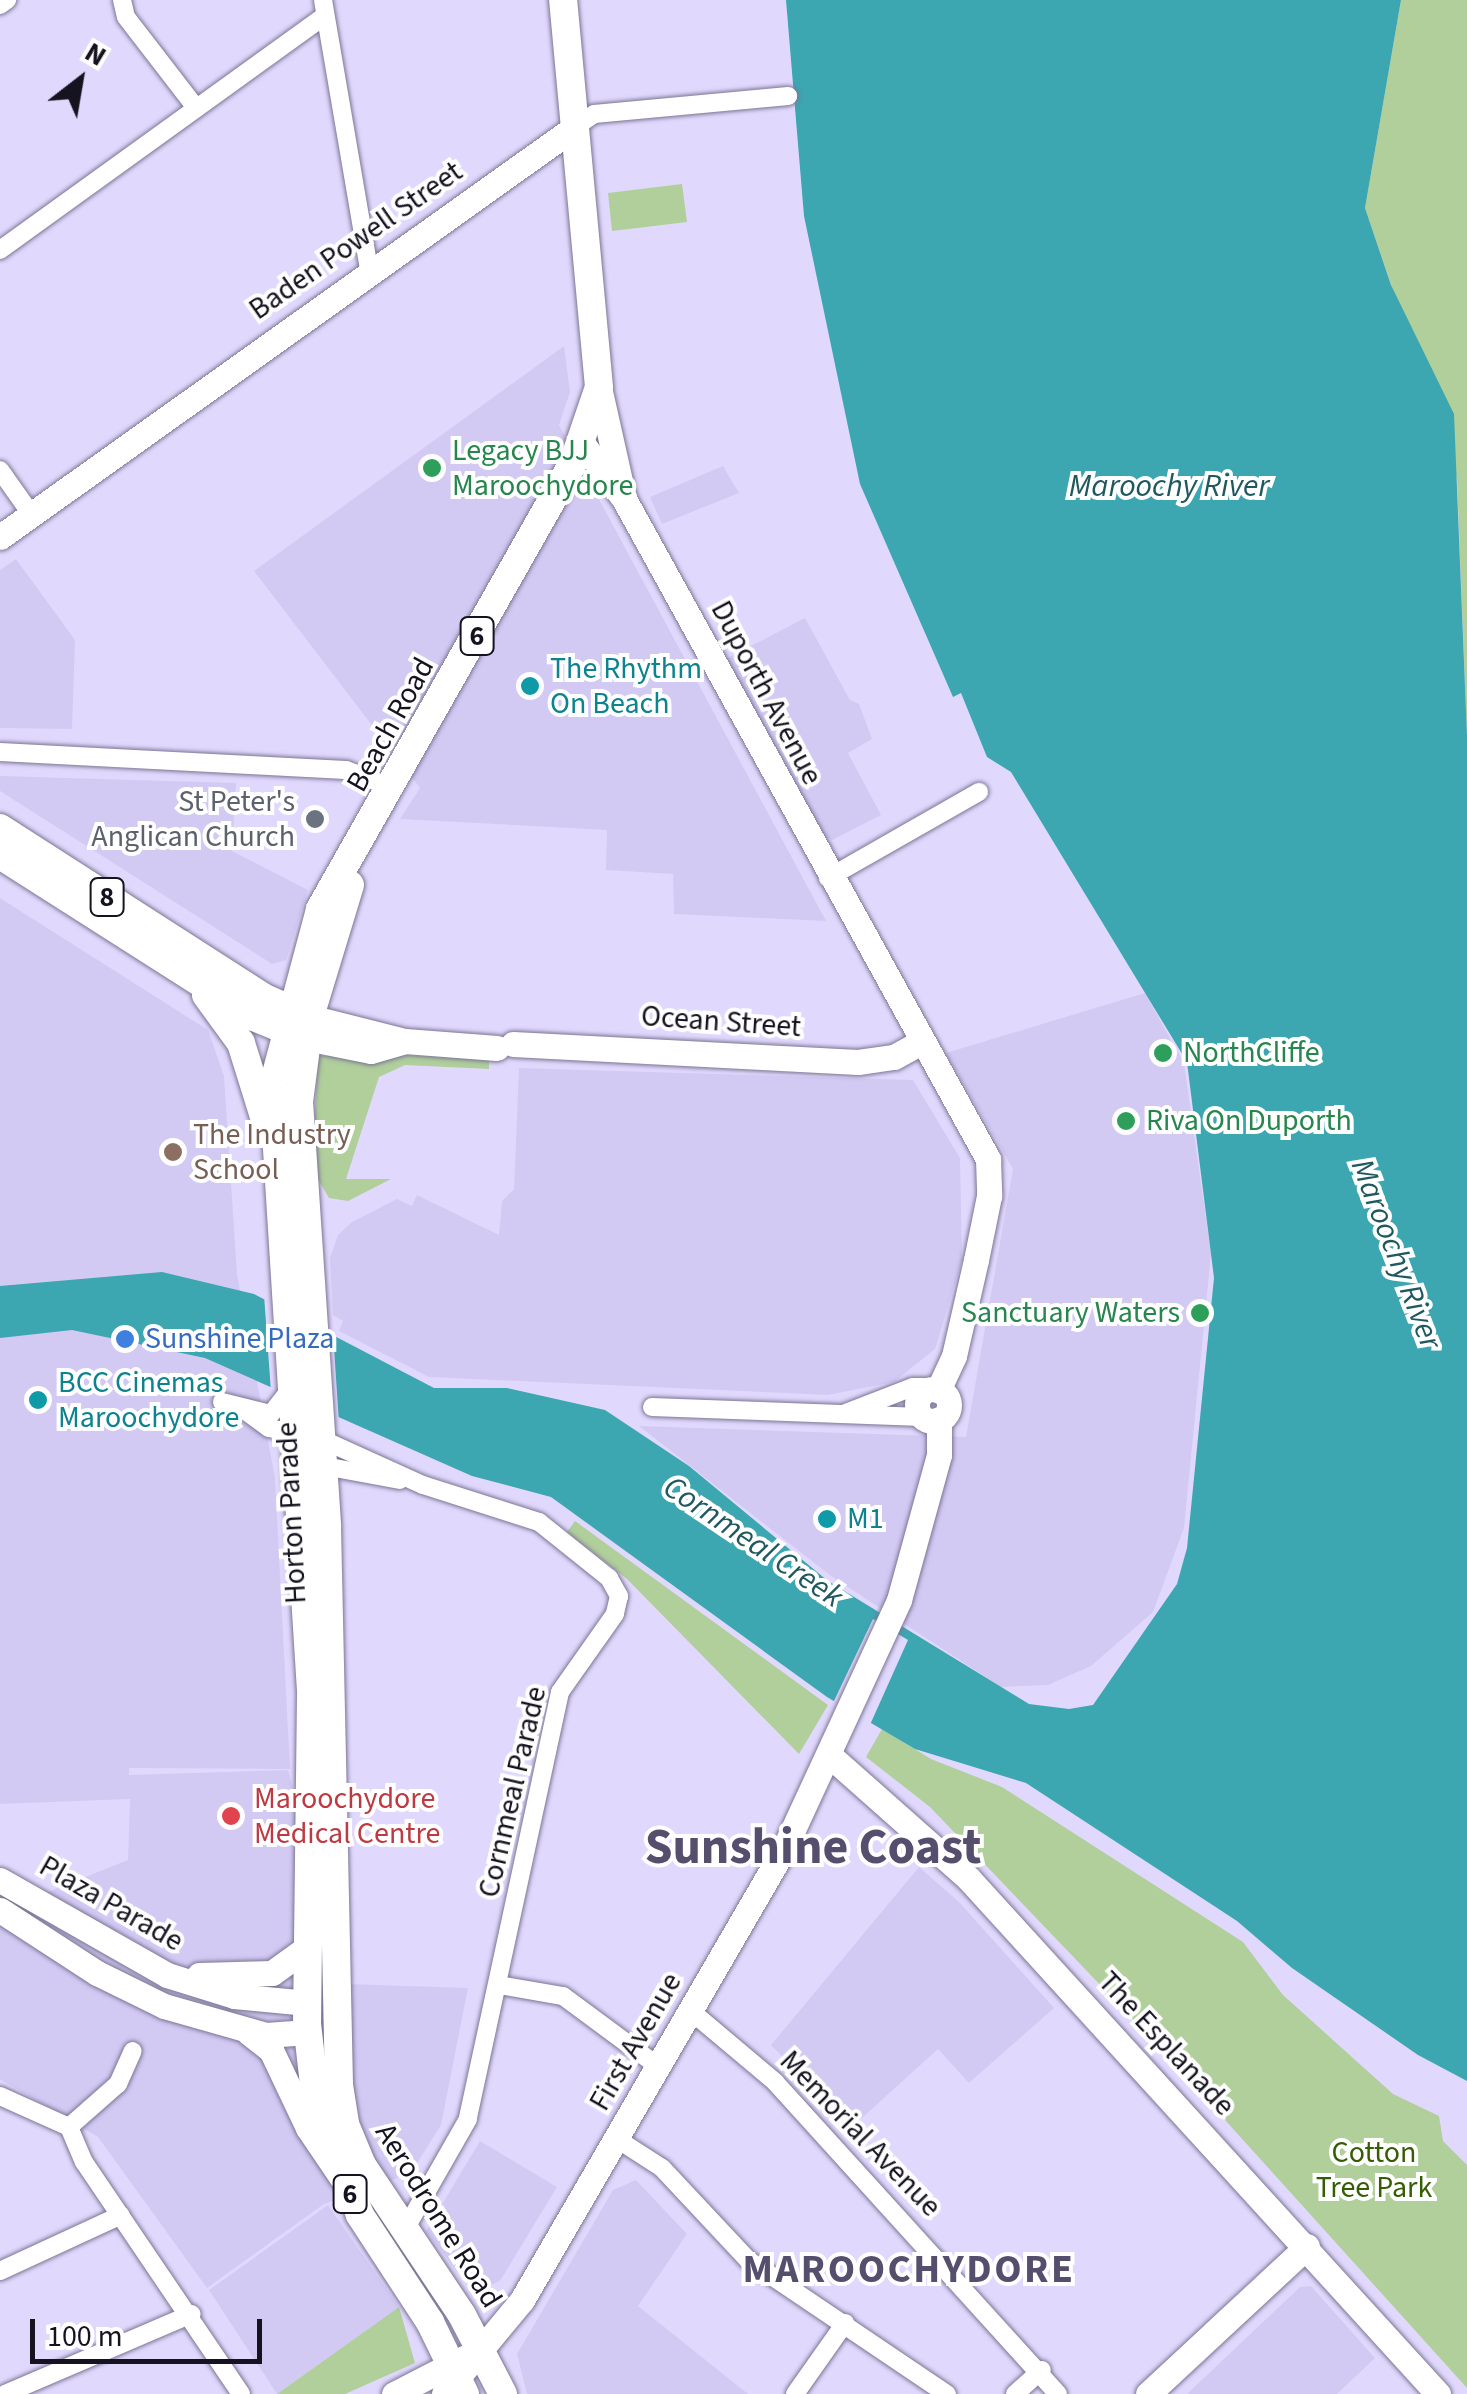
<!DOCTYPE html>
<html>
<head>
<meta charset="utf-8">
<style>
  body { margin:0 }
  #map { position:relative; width:1467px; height:2394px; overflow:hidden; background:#e1d9fd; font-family:"Source Sans 3",sans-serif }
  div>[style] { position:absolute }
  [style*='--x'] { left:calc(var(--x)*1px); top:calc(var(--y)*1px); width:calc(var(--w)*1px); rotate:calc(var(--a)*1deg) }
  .built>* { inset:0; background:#d3caf4 }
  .green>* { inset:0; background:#b0cf9b }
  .water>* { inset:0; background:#3ca6b1 }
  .pier>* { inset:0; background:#e1d9fd }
  .roads { filter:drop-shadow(0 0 2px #7c7595) drop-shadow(0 0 2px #7c7595) }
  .street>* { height:18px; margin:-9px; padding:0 9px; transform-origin:9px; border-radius:9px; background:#fff }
  .secondary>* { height:25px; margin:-12.5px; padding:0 12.5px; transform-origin:12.5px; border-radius:12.5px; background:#fff }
  .secondary>.ring { margin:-12.5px; padding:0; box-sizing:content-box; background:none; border:25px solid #fff; border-radius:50% }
  .primary>* { height:28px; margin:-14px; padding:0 14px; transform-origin:14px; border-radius:14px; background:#fff }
  .dots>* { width:28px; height:28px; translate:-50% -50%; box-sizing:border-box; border:5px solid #fff; border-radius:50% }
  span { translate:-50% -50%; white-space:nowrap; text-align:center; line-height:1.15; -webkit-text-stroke:8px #fff; paint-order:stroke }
  .shield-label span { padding:2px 8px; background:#fff; border:2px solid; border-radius:8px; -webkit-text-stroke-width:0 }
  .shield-label { font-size:28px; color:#161320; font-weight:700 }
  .street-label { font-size:30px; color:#161320 }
  .leisure-label { font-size:30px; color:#27864d }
  .left { translate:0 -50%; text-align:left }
  .right { translate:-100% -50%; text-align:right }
  .culture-label { font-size:30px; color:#0d838f }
  .worship-label { font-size:30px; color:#5b616d }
  .education-label { font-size:30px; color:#785e54 }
  .shop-label { font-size:30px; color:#366cbe }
  .health-label { font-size:30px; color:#be3a42 }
  .park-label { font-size:30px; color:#355e04 }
  .water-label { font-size:32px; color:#1f595f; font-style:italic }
  .district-label { font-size:40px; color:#554e6c; font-weight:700; letter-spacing:2.5px }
  .town-label { font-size:50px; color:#554e6c; font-weight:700 }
  .north { position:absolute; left:30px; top:30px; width:100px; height:100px; -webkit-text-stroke:8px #fff; paint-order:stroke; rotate:31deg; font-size:28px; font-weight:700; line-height:40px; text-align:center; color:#161320 }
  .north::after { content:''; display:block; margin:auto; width:35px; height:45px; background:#161320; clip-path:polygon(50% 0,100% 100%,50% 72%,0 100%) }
  .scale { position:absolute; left:30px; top:2319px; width:232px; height:45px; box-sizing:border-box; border:5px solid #161320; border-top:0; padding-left:12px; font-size:30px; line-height:35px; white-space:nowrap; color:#161320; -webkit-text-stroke:8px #fff; paint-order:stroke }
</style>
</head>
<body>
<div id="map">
  <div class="built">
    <i style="clip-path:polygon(564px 346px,570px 392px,559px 425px,826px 921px,674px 914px,673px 874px,606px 870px,607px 830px,400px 819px,420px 788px,254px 571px)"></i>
    <i style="clip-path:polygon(723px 466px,739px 493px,662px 524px,650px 497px)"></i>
    <i style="clip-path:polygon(16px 559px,75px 640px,72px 729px,0 728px,0 570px)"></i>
    <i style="clip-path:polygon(805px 618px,850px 700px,859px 704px,872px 739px,848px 753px,881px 815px,832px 840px,821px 836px,724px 660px)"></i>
    <i style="clip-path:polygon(0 776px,236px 783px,232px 851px,308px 890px,286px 960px,272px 964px,0 791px)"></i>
    <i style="clip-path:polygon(0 898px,208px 1030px,224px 1076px,237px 1274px,275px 1478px,290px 1769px,129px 1768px,129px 1775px,288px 1770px,347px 1984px,468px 1988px,441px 2125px,411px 2173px,324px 2204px,207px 2288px,98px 2137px,0 2079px,0 1911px,128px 1860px,130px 1799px,0 1804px)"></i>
    <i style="clip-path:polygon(1145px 993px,1184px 1063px,1211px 1254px,1184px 1528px,1153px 1612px,1091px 1666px,1048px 1685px,1001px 1687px,831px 1576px,639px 1426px,966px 1437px,1013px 1169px,946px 1053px)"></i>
    <i style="clip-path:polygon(519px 1068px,913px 1080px,960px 1158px,962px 1260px,935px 1349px,894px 1382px,828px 1395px,429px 1377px,339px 1331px,343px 1321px,333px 1315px,330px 1258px,338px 1235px,352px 1222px,397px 1199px,412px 1206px,417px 1195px,499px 1235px,502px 1201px,514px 1189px)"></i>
    <i style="clip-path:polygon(919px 1867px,959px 1902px,1054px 2008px,969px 2083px,938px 2049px,851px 2128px,771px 2045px)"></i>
    <i style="clip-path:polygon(480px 2141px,557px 2187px,500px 2281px,485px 2288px,465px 2282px,426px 2231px)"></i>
    <i style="clip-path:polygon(636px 2180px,687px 2234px,638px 2306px,748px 2394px,527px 2394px,517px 2354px,613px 2190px)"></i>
    <i style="clip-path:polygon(328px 2205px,399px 2307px,277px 2394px,209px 2290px)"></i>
    <i style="clip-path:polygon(1311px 2286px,1375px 2358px,1337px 2394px,1187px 2394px,1300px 2287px)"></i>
  </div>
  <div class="green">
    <i style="clip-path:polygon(1401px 0,1467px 0,1467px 736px,1457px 479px,1365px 208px)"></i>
    <i style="clip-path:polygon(682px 184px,687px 222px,612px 231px,608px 193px)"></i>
    <i style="clip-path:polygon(405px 1055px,489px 1058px,489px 1069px,405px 1065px,379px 1077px,346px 1179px,391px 1179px,348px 1201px,329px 1198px,312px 1169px,318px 1056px)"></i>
    <i style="clip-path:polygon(575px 1521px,828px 1705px,799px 1754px,627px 1579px,567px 1532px)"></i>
    <i style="clip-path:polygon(882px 1729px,931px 1759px,1002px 1787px,1243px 1942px,1283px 1995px,1393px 2094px,1439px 2116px,1443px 2141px,1467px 2165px,1467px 2388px,1151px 2038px,930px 1807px,866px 1757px)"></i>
    <i style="clip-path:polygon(399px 2307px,415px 2363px,345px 2394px,277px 2394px)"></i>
  </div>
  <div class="water">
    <i style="clip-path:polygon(786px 0,1401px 0,1365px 208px,1391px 285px,1454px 414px,1467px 736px,1467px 2081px,1418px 2055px,1292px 1968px,1237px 1921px,1026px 1783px,915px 1749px,827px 1697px,551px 1497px,472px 1476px,205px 1358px,72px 1330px,0 1338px,0 1286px,162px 1272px,254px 1294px,434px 1388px,507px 1388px,605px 1410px,689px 1466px,828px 1581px,1029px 1704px,1069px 1709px,1093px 1705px,1177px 1584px,1187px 1548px,1214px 1278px,1187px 1062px,1011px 772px,987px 757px,961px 693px,953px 697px,860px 484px,804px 216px)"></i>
  </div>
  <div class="pier">
    <i style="clip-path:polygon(264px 1295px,333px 1333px,339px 1423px,271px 1392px)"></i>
    <i style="clip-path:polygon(873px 1619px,908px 1640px,869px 1727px,833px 1703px)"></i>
  </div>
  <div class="roads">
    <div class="street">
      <i style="--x:122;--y:0;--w:17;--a:77"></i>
      <i style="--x:126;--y:17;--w:115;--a:52.4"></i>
      <i style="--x:323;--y:0;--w:274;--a:80.3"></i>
      <i style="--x:0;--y:5;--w:9;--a:-36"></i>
      <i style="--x:575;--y:127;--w:23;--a:-34"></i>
      <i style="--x:594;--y:114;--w:195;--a:-5.3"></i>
      <i style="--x:0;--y:250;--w:400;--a:-35.8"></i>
      <i style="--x:0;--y:470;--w:54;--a:54.8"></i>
      <i style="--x:0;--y:752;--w:346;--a:3"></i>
      <i style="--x:346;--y:770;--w:50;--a:21"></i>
      <i style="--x:828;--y:878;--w:174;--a:-29.7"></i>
      <i style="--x:222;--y:1402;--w:50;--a:13.8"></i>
      <i style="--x:271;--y:1414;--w:31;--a:-52"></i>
      <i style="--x:652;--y:1407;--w:270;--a:2.1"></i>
      <i style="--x:247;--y:1412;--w:27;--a:36"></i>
      <i style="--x:269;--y:1428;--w:26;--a:11"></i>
      <i style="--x:846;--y:1413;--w:72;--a:-21.2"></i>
      <i style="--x:913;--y:1387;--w:17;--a:0"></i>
      <i style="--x:321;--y:1439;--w:112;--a:24.3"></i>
      <i style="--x:423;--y:1485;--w:122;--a:17.7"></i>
      <i style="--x:539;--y:1522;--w:90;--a:38.7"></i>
      <i style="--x:609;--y:1578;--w:21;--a:61"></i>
      <i style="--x:619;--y:1596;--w:18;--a:103"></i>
      <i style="--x:615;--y:1614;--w:95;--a:125.2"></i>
      <i style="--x:560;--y:1692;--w:437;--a:102.2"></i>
      <i style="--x:468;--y:2119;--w:129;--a:119.7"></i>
      <i style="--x:324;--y:1466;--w:77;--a:10.4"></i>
      <i style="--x:499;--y:1985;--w:65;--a:9.8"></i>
      <i style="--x:563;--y:1996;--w:119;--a:36.5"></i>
      <i style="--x:692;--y:2012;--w:109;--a:40.1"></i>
      <i style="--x:775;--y:2082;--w:421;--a:47.8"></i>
      <i style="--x:0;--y:2096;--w:76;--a:24.2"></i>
      <i style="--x:69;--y:2127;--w:38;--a:67"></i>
      <i style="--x:84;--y:2162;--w:280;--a:55.9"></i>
      <i style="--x:69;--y:2127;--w:65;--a:-41.3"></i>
      <i style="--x:118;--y:2084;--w:36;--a:-66"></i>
      <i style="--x:617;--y:2139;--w:54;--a:32.8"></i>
      <i style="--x:662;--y:2168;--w:126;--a:46.9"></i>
      <i style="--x:748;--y:2260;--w:240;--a:34"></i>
      <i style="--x:0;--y:2271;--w:133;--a:-24.8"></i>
      <i style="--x:5;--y:2394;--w:203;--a:-23.2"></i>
      <i style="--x:795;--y:2394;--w:87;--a:-54.8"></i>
      <i style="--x:1015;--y:2394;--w:36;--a:-42"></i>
    </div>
    <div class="secondary">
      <i style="--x:599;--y:387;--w:110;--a:77.4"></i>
      <i style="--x:582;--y:443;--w:70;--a:53.1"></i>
      <i style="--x:624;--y:499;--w:754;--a:61.12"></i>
      <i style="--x:988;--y:1159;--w:37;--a:88"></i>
      <i style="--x:989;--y:1196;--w:65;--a:101.5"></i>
      <i style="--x:976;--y:1260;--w:98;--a:102.9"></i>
      <i style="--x:954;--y:1356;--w:38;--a:115"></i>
      <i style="--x:0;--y:537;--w:706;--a:-35.49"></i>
      <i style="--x:310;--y:1017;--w:98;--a:14.2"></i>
      <i style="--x:405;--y:1041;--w:92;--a:4.4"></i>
      <i style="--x:306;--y:1038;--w:66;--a:11.3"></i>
      <i style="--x:371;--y:1051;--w:35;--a:-16"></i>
      <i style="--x:513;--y:1044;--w:345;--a:3"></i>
      <i style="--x:858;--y:1062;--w:36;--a:-8"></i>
      <i style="--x:894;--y:1057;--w:31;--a:-29"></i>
      <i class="ring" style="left:917px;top:1389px;width:7px;height:7px"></i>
      <i style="--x:829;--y:1755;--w:186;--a:41.5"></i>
      <i style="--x:968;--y:1878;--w:698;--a:47.67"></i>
      <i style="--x:0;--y:1880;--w:192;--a:29.6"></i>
      <i style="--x:167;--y:1975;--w:70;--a:17.4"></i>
      <i style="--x:234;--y:1996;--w:74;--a:5.4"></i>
      <i style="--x:0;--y:1910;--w:116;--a:33"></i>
      <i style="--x:97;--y:1973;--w:75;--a:26.2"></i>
      <i style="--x:164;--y:2006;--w:106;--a:15.9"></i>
      <i style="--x:266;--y:2035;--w:42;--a:-4.1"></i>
      <i style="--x:199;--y:1975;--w:73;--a:-1.6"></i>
      <i style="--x:272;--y:1973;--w:44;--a:-35.8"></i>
      <i style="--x:249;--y:2033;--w:28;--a:38"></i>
      <i style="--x:271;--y:2050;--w:86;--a:64.6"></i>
      <i style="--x:308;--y:2128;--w:60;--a:55.8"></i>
      <i style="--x:394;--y:2394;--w:83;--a:-27.2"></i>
      <i style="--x:444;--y:2394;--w:122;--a:-50.3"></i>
      <i style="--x:522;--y:2300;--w:522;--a:-59.85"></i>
      <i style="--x:784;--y:1849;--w:274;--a:-65.2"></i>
      <i style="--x:899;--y:1600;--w:150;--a:-74.6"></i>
      <i style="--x:939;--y:1455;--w:36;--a:-90"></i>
      <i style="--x:1148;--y:2394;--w:217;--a:-42.9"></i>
    </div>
    <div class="primary">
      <i style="--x:0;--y:828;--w:315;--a:32.7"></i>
      <i style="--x:265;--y:998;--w:43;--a:23.6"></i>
      <i style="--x:0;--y:855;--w:301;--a:32.5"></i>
      <i style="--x:254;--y:1017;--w:50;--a:22.4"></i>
      <i style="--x:350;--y:885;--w:138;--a:106.9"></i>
      <i style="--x:310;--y:1017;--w:86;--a:97.4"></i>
      <i style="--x:299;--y:1102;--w:425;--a:86.2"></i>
      <i style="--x:327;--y:1526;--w:559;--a:88.77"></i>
      <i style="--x:339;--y:2085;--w:39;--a:81"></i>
      <i style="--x:345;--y:2124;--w:44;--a:67.5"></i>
      <i style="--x:362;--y:2165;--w:180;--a:56.3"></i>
      <i style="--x:462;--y:2315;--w:89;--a:62.6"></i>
      <i style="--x:206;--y:995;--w:59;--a:53.9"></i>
      <i style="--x:241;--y:1043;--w:77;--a:72.7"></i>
      <i style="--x:465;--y:2394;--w:80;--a:-115.9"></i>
      <i style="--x:430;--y:2322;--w:128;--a:-123.2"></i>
      <i style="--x:360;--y:2215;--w:130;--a:-110.2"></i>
      <i style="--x:315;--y:2093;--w:69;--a:-96.6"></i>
      <i style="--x:307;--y:2024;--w:333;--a:-89.3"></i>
      <i style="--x:311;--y:1691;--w:607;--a:-93.59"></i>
      <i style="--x:273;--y:1085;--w:182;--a:-75"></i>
      <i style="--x:320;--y:909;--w:513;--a:-60.44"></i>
      <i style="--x:573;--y:463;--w:80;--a:-71.1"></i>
      <i style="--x:599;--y:387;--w:389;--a:-95.3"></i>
    </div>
  </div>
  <div class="dots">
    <i style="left:432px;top:468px;background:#2e9e5b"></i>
    <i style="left:530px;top:686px;background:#0f9aa8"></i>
    <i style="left:315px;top:819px;background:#6b7280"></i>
    <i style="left:1163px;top:1053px;background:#2e9e5b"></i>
    <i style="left:1126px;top:1121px;background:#2e9e5b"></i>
    <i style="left:173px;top:1152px;background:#8d6e63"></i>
    <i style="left:1200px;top:1313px;background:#2e9e5b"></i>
    <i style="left:125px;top:1339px;background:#3f7fe0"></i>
    <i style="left:38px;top:1400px;background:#0f9aa8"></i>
    <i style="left:827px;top:1519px;background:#0f9aa8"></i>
    <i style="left:231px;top:1816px;background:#e0444e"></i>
  </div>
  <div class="shield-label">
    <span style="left:477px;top:636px">6</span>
    <span style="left:107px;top:897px">8</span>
    <span style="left:350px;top:2194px">6</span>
  </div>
  <div class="street-label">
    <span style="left:356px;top:241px;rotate:-35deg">Baden Powell Street</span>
    <span style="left:766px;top:693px;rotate:62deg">Duporth Avenue</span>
    <span style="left:391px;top:725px;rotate:-61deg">Beach Road</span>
    <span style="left:721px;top:1022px;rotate:4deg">Ocean Street</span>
    <span style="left:292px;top:1513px;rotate:-93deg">Horton Parade</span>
    <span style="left:513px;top:1792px;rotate:-77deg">Cornmeal Parade</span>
    <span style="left:111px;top:1904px;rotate:30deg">Plaza Parade</span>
    <span style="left:636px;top:2042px;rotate:-60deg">First Avenue</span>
    <span style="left:1166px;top:2044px;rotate:47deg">The Esplanade</span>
    <span style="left:860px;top:2134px;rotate:46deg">Memorial Avenue</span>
    <span style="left:438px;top:2216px;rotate:58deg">Aerodrome Road</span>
  </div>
  <div class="leisure-label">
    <span class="left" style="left:452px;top:468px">Legacy BJJ<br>Maroochydore</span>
    <span class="left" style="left:1183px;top:1053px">NorthCliffe</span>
    <span class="left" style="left:1146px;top:1121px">Riva On Duporth</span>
    <span class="right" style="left:1180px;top:1313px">Sanctuary Waters</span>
  </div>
  <div class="culture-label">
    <span class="left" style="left:550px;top:686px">The Rhythm<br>On Beach</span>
    <span class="left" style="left:58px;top:1400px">BCC Cinemas<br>Maroochydore</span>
    <span class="left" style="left:847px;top:1519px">M1</span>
  </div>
  <div class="worship-label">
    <span class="right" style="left:295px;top:819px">St Peter's<br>Anglican Church</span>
  </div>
  <div class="education-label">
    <span class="left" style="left:193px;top:1152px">The Industry<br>School</span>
  </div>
  <div class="shop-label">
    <span class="left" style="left:145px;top:1339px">Sunshine Plaza</span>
  </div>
  <div class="health-label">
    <span class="left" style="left:254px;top:1816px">Maroochydore<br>Medical Centre</span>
  </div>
  <div class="park-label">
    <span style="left:1374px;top:2170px">Cotton<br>Tree Park</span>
  </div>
  <div class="water-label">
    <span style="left:1169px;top:486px">Maroochy River</span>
    <span style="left:1396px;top:1254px;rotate:69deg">Maroochy River</span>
    <span style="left:753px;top:1542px;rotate:34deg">Cornmeal Creek</span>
  </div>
  <div class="district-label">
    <span style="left:909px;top:2270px">MAROOCHYDORE</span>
  </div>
  <div class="town-label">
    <span style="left:813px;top:1848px">Sunshine Coast</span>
  </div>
  <div class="north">N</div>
  <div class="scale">100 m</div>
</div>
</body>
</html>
